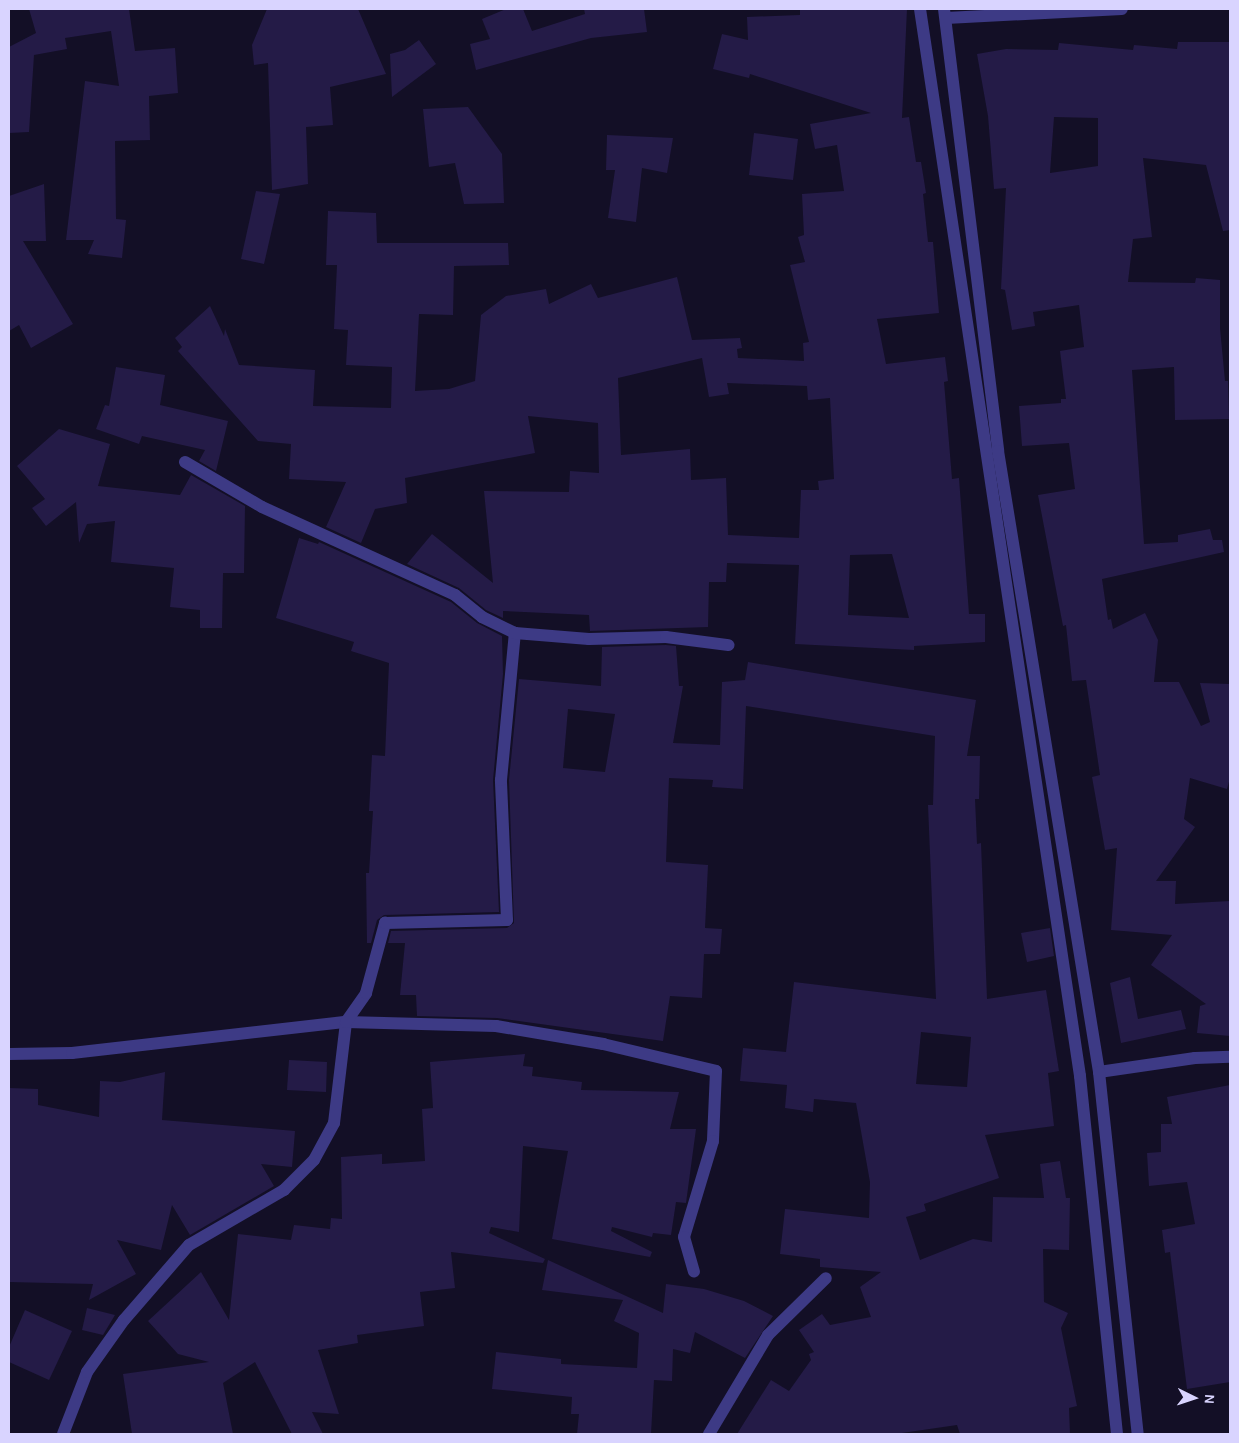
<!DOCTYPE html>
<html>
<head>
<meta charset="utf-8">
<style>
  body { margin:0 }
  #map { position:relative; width:1239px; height:1443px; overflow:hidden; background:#130f26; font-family:Karla,sans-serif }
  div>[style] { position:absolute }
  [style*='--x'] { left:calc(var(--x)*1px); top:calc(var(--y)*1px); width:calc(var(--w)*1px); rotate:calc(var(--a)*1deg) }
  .building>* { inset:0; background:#241b47 }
  .minor>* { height:12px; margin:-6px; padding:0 6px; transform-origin:6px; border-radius:6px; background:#3d3a85 }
  .tertiary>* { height:12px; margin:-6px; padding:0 6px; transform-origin:6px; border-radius:6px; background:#3d3a85 }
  span { translate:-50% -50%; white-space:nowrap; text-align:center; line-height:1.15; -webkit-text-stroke:4px #130f26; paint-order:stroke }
  .frame { position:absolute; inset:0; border:10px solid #d9d4ff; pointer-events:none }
  .north { position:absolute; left:1169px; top:1373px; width:50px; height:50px; -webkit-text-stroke:4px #130f26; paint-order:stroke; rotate:94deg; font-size:14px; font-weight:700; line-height:20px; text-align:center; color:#d9d4ff }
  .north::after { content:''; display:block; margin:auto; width:18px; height:22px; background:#d9d4ff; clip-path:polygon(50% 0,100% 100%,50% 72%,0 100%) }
</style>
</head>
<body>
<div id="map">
  <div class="building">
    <i style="clip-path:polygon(29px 9px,129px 9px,135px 51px,175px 48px,178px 93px,149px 96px,150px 140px,115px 141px,116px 219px,126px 220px,122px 258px,88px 254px,94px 240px,66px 240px,85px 81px,119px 86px,111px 31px,65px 38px,67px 49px,34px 55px,29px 132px,9px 133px,9px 47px,36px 33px)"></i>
    <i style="clip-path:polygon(267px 9px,358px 9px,386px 74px,330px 87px,333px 125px,306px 127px,308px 184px,272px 190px,268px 63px,254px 65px,252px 45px)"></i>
    <i style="clip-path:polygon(506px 9px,523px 9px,532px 31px,585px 14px,584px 9px,644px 9px,647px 32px,591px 38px,476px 70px,470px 44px,490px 39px,482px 19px)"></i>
    <i style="clip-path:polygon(evenodd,800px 9px,907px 9px,902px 118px,909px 117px,916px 162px,921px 162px,926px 193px,923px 194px,928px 242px,933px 242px,939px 313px,877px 319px,886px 364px,945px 357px,948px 381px,944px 382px,952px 479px,959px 478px,969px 614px,985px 614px,985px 642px,914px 646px,914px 650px,795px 644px,799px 565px,727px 563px,726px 582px,709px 582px,708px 627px,590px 631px,589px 615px,503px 611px,503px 618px,486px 610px,459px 588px,407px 564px,432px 534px,493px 583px,484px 491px,569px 492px,570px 471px,599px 473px,598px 423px,528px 416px,535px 453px,405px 478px,407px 503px,375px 509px,361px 543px,326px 527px,346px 482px,289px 479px,291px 444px,258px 441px,178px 351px,182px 347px,175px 338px,210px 306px,224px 336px,225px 329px,239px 365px,315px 370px,313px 406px,391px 408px,392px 367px,346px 365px,348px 330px,334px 329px,337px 265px,326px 265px,328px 211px,376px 213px,377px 243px,508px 243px,509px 265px,454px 266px,453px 315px,419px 314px,415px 391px,449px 389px,475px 381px,481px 315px,506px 296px,546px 289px,549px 304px,591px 284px,598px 298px,677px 277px,692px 340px,740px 338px,742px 348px,737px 349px,738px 358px,804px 361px,803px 343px,809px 342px,790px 265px,805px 262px,798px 237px,804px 235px,802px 194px,844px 191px,837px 145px,815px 149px,810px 124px,871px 113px,750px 74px,749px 78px,713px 69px,722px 34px,748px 40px,747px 17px,800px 15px,800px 9px,702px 358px,709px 397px,729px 394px,727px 383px,807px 386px,808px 400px,830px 398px,834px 479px,818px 481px,819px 490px,801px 490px,799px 538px,728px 535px,726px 478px,691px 480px,690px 449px,621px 455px,618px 378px,702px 358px,800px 9px,892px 554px,909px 618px,848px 615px,850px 555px,892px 554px)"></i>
    <i style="clip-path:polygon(419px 40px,436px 64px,392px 97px,390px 54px,405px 50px)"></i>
    <i style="clip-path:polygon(evenodd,1178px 42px,1230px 42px,1230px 230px,1223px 231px,1206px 165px,1143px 158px,1152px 237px,1133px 239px,1128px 282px,1195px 283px,1196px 278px,1220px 280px,1220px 328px,1225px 381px,1228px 381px,1229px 419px,1175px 420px,1174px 367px,1132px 370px,1144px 544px,1178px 542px,1178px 535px,1210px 529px,1213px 540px,1222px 540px,1224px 552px,1102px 579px,1108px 620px,1111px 619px,1113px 629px,1145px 613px,1158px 640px,1154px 682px,1179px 682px,1201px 726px,1210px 722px,1200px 683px,1230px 684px,1230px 778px,1227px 789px,1190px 778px,1184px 819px,1195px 827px,1156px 881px,1176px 881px,1175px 904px,1230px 901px,1230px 1036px,1197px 1033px,1200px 1006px,1206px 1004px,1151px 965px,1172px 935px,1111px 930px,1117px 848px,1105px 850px,1092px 777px,1100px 775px,1086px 680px,1072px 681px,1066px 625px,1063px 626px,1038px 495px,1075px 489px,1069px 443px,1022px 446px,1019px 406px,1061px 403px,1061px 399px,1066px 399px,1060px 351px,1084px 347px,1079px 305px,1033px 312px,1035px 326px,1012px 330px,1005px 290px,1001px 289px,1006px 188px,994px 189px,988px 116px,977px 54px,1006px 49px,1058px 50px,1059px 43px,1133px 50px,1134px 45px,1177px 49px,1178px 42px,1054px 117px,1098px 118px,1098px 166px,1050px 173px,1054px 117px)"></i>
    <i style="clip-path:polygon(468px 107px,502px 154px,504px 203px,464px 204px,455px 163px,429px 167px,423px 109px)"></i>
    <i style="clip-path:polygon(754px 133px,798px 139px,793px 180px,749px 175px)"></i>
    <i style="clip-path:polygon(607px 135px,673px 138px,667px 173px,642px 168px,636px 222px,608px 218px,615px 170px,606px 170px)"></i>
    <i style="clip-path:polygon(44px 184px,46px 241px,23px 241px,73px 324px,31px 348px,19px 325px,9px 331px,9px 196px)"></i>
    <i style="clip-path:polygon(256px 191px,280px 194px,264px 264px,241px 259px)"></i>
    <i style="clip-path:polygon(116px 367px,165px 375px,160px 405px,228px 421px,216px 471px,199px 461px,205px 450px,142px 436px,139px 444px,96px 429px,105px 405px,109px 406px)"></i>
    <i style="clip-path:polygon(59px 429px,110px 444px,98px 486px,180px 495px,191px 475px,245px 506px,244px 573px,223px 573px,222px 628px,200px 628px,200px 610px,170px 607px,174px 568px,111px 562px,115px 521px,87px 524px,79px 543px,76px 502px,46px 526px,32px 508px,45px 499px,17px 466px)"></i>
    <i style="clip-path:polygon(299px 538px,318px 544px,319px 542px,451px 602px,477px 623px,502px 636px,503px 674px,493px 780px,499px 912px,384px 915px,377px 920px,371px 943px,367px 943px,366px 873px,369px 873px,373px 811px,369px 811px,372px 755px,385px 756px,389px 663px,351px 651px,354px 642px,276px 618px)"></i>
    <i style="clip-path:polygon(evenodd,666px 645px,676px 646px,679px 686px,683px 686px,673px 743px,720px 745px,722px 682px,745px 680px,748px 662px,976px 700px,967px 756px,980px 756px,979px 799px,975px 799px,977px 844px,981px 843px,987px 999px,1046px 990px,1059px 1071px,1048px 1073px,1054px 1126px,985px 1135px,999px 1178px,924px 1204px,926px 1211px,906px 1217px,920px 1260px,973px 1239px,992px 1242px,993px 1197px,1044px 1198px,1040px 1164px,1060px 1161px,1066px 1198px,1070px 1198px,1069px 1250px,1043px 1249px,1044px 1302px,1068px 1313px,1061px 1328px,1077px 1406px,1069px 1408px,1070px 1434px,960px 1434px,957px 1425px,895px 1434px,737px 1434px,771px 1380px,789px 1391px,811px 1360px,809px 1354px,814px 1352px,799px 1330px,822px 1314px,830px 1325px,871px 1317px,860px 1287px,881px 1272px,820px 1267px,820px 1259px,780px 1254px,785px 1209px,869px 1218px,870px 1182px,856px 1103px,814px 1099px,813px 1112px,785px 1108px,787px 1085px,740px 1081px,743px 1048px,786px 1052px,794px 982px,936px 999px,928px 805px,933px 805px,935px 736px,746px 706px,743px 789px,712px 787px,713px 780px,669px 778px,666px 862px,708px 865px,705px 928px,722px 929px,720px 954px,704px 954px,702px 998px,670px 996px,663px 1041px,497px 1018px,417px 1016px,416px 995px,400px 995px,405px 943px,388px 943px,391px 931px,507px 928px,514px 923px,509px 780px,519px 679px,601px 686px,602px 647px,666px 645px,568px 709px,615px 714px,605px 772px,563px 768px,568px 709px,666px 645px,921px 1032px,971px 1037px,967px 1087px,916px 1084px,921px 1032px)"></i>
    <i style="clip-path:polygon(1050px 928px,1054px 956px,1027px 962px,1021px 933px)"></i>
    <i style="clip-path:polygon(1130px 977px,1138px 1019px,1181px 1010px,1186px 1029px,1121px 1043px,1110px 983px)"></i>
    <i style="clip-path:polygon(525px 1054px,523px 1066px,533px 1067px,532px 1076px,582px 1082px,581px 1090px,679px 1092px,670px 1129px,696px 1129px,686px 1203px,676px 1202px,671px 1235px,653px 1233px,652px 1237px,612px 1227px,611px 1231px,652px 1252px,650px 1257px,552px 1239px,568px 1151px,523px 1146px,519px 1232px,491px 1227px,489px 1233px,545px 1259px,543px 1263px,451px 1252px,455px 1288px,420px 1292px,424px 1326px,357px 1335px,358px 1343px,318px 1350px,339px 1414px,312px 1412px,323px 1434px,292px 1434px,255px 1362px,223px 1383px,233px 1434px,132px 1434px,123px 1374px,209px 1362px,178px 1354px,148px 1321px,201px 1272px,229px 1320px,238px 1234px,291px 1240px,294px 1225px,330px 1229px,331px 1218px,342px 1219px,341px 1157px,382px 1154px,382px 1164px,425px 1161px,422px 1109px,433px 1108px,430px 1062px)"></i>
    <i style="clip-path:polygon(289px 1060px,327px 1062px,326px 1092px,287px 1090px)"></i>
    <i style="clip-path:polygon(165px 1072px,162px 1120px,295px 1131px,292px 1167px,261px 1164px,274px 1186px,190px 1235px,172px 1205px,161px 1250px,117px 1240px,136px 1274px,89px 1300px,93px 1284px,9px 1282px,9px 1088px,38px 1089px,38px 1105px,99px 1117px,100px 1081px,120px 1082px)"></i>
    <i style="clip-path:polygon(1230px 1085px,1230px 1382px,1187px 1389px,1170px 1252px,1165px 1253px,1162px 1230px,1195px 1224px,1187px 1182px,1149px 1186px,1147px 1153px,1161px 1152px,1161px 1124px,1172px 1124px,1167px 1097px)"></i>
    <i style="clip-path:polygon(548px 1260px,663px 1313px,666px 1284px,704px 1289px,744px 1301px,773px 1316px,745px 1358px,695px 1332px,690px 1353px,673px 1349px,672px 1381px,654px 1380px,651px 1434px,577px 1434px,579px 1414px,571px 1414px,572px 1397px,492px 1389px,496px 1352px,561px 1359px,561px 1364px,637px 1368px,639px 1333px,614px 1321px,623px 1300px,542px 1290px)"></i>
    <i style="clip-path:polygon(87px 1308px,115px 1315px,103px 1335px,82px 1330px)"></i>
    <i style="clip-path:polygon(25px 1310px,72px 1331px,49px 1380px,9px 1362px,9px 1347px)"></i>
  </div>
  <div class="minor">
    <i style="--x:946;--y:18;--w:176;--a:-2.9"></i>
    <i style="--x:185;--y:462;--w:89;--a:30.3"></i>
    <i style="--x:262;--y:507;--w:212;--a:24.5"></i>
    <i style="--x:455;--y:595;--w:35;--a:39"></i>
    <i style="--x:482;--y:617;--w:37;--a:26"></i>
    <i style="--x:9;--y:1054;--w:63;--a:-0.9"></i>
    <i style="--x:72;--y:1053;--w:276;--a:-6.5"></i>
    <i style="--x:346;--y:1022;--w:150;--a:1.5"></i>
    <i style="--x:496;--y:1026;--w:109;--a:9.5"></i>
    <i style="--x:603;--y:1044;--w:116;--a:13.4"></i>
    <i style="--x:716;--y:1071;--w:70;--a:92.5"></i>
    <i style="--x:713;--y:1141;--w:100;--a:106.8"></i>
    <i style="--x:684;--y:1237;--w:36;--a:74"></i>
    <i style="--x:1099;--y:1072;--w:97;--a:-8.3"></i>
    <i style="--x:1195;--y:1058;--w:35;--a:-2"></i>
    <i style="--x:63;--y:1434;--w:66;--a:-68.8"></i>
    <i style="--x:87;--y:1372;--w:64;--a:-54.6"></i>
    <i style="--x:124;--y:1320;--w:99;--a:-49.1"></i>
    <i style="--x:189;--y:1245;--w:110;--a:-30.1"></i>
    <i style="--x:284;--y:1190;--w:42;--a:-45"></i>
    <i style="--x:314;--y:1160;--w:42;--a:-61.6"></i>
    <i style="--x:334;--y:1123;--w:102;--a:-83.2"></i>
    <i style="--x:346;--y:1022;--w:35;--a:-55"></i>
    <i style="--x:366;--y:993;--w:73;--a:-74.8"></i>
    <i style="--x:385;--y:923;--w:122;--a:-1.4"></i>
    <i style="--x:507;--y:920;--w:140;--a:-92.5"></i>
    <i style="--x:501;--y:780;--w:148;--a:-84.6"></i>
    <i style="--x:515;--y:633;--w:74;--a:4.6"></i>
    <i style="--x:589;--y:639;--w:77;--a:-1.5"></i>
    <i style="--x:666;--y:637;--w:63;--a:7.4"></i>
    <i style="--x:709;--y:1434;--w:115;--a:-59.2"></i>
    <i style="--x:768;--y:1335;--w:81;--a:-44.5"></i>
  </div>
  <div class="tertiary">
    <i style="--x:920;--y:9;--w:1079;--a:81.47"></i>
    <i style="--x:1080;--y:1076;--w:360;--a:84.1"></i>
    <i style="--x:944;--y:9;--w:445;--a:83"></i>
    <i style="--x:998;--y:451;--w:629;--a:80.76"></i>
    <i style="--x:1099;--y:1072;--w:364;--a:83.9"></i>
  </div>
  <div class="frame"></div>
  <div class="north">N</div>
</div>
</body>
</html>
